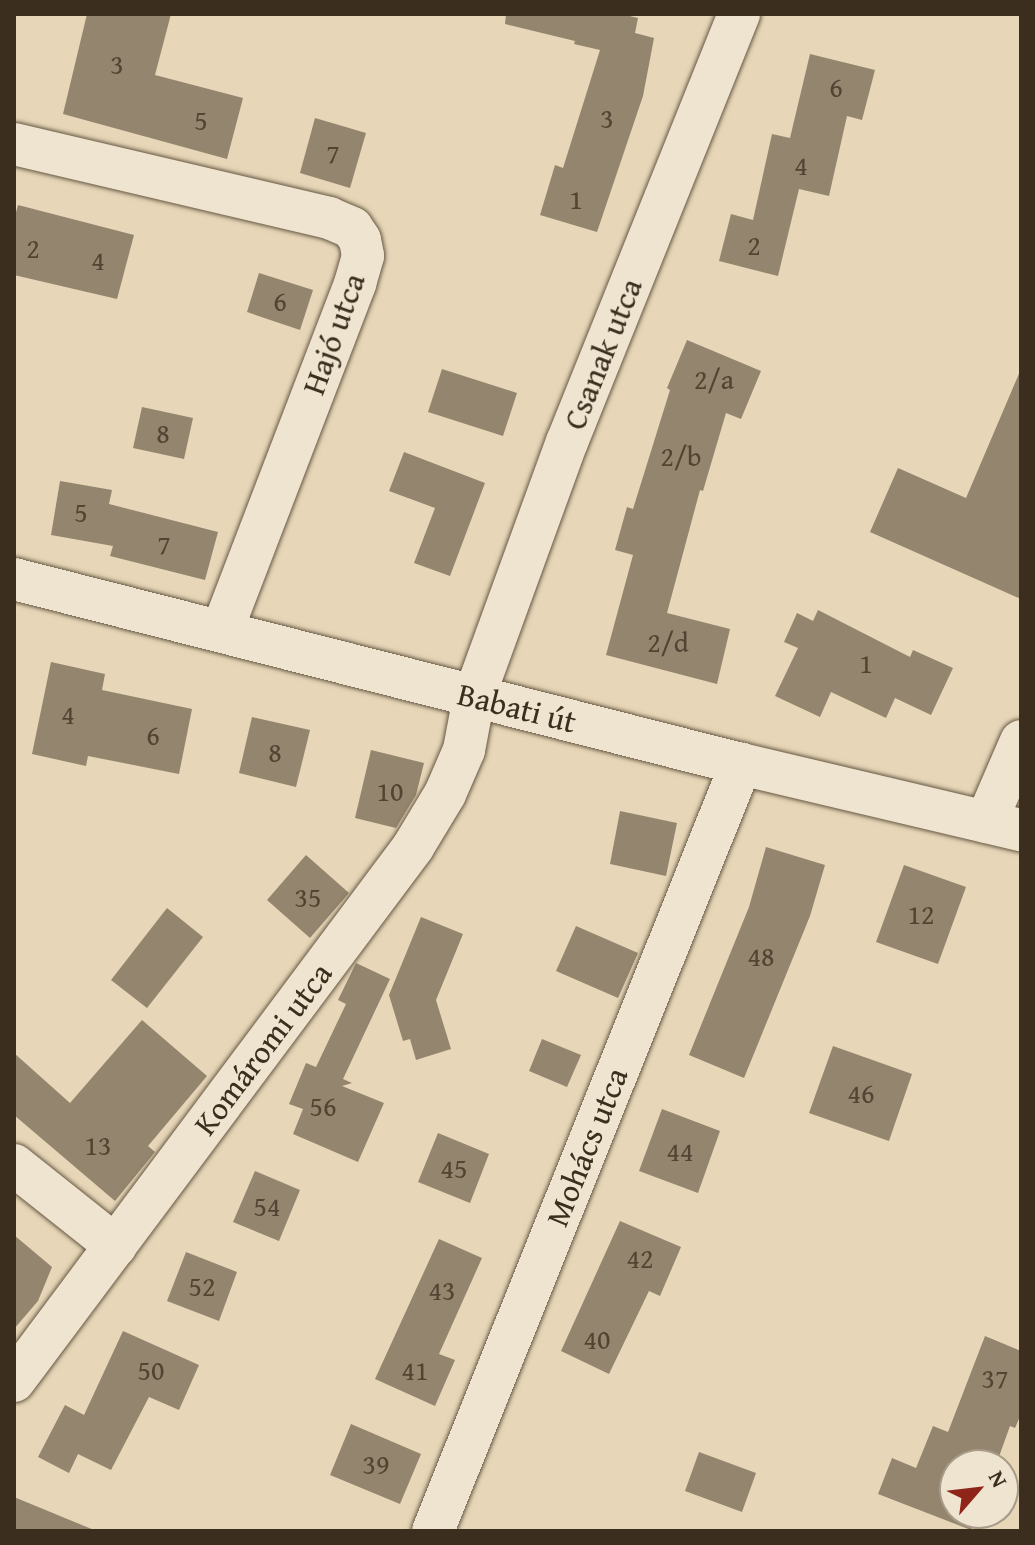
<!DOCTYPE html>
<html>
<head>
<meta charset="utf-8">
<style>
  body { margin:0 }
  #map { position:relative; width:1035px; height:1545px; overflow:hidden; background:#e7d6b7; font-family:"Gentium Book Plus",serif }
  div>[style] { position:absolute }
  [style*='--x'] { left:calc(var(--x)*1px); top:calc(var(--y)*1px); width:calc(var(--w)*1px); rotate:calc(var(--a)*1deg) }
  .building>* { inset:0; background:#94856e }
  .roads { filter:drop-shadow(0 0 2px #665844) drop-shadow(0 0 2px #665844) }
  .minor>* { height:42px; margin:-21px; padding:0 21px; transform-origin:21px; border-radius:21px; background:#efe4d0 }
  span { translate:-50% -50%; white-space:nowrap; text-align:center; line-height:1.15; -webkit-text-stroke:6px #efe4d0; paint-order:stroke }
  .number-label { font-size:28px; color:#514432 }
  .number-label span { -webkit-text-stroke-width:0 }
  .street-label { font-size:32px; color:#3b2e1e }
  .frame { position:absolute; inset:0; border:16px solid #3b2e1e; pointer-events:none }
  .north { position:absolute; left:939px; top:1449px; width:80px; height:80px; box-sizing:border-box; background:#efe4d0; border:2px solid #a79b89; border-radius:50%; rotate:62deg; font-size:22px; font-weight:700; line-height:32px; text-align:center; color:#3b2e1e }
  .north::after { content:''; display:block; margin:auto; width:28px; height:36px; background:#8f2418; clip-path:polygon(50% 0,100% 100%,50% 72%,0 100%) }
</style>
</head>
<body>
<div id="map">
  <div class="building">
    <i style="clip-path:polygon(87px 14px,171px 14px,155px 75px,243px 98px,227px 159px,63px 114px)"></i>
    <i style="clip-path:polygon(506px 14px,621px 14px,638px 18px,635px 33px,654px 38px,643px 96px,597px 232px,540px 215px,555px 165px,563px 168px,600px 50px,574px 44px,575px 41px,505px 24px)"></i>
    <i style="clip-path:polygon(810px 54px,875px 70px,862px 120px,847px 116px,829px 196px,799px 189px,778px 276px,719px 261px,731px 214px,753px 220px,772px 134px,790px 138px)"></i>
    <i style="clip-path:polygon(315px 118px,366px 133px,350px 188px,300px 173px)"></i>
    <i style="clip-path:polygon(18px 205px,134px 235px,117px 299px,14px 275px,14px 220px)"></i>
    <i style="clip-path:polygon(259px 273px,313px 290px,300px 330px,247px 312px)"></i>
    <i style="clip-path:polygon(687px 340px,761px 371px,741px 419px,726px 413px,703px 491px,700px 490px,667px 613px,730px 629px,717px 684px,606px 655px,633px 555px,615px 550px,627px 507px,633px 509px,670px 390px,667px 388px)"></i>
    <i style="clip-path:polygon(442px 369px,517px 393px,503px 436px,428px 412px)"></i>
    <i style="clip-path:polygon(1021px 369px,1021px 599px,870px 532px,898px 468px,966px 498px)"></i>
    <i style="clip-path:polygon(142px 407px,193px 418px,184px 459px,133px 448px)"></i>
    <i style="clip-path:polygon(404px 452px,485px 483px,450px 576px,414px 563px,435px 508px,389px 491px)"></i>
    <i style="clip-path:polygon(60px 481px,112px 490px,109px 504px,218px 532px,205px 580px,110px 556px,113px 546px,51px 535px)"></i>
    <i style="clip-path:polygon(818px 610px,910px 657px,913px 650px,953px 668px,931px 715px,895px 698px,886px 718px,831px 692px,820px 717px,775px 696px,798px 648px,784px 642px,797px 613px,813px 621px)"></i>
    <i style="clip-path:polygon(51px 662px,105px 674px,102px 690px,192px 709px,179px 774px,88px 756px,86px 766px,32px 754px)"></i>
    <i style="clip-path:polygon(252px 717px,310px 730px,296px 787px,239px 773px)"></i>
    <i style="clip-path:polygon(371px 750px,424px 763px,416px 795px,396px 828px,355px 818px)"></i>
    <i style="clip-path:polygon(620px 811px,677px 823px,666px 876px,610px 864px)"></i>
    <i style="clip-path:polygon(766px 847px,825px 865px,810px 916px,744px 1078px,689px 1055px,749px 907px)"></i>
    <i style="clip-path:polygon(306px 855px,349px 893px,310px 938px,267px 900px)"></i>
    <i style="clip-path:polygon(904px 865px,966px 887px,938px 964px,876px 942px)"></i>
    <i style="clip-path:polygon(167px 908px,203px 937px,147px 1008px,111px 980px)"></i>
    <i style="clip-path:polygon(421px 917px,463px 934px,436px 1000px,451px 1049px,416px 1060px,410px 1039px,403px 1041px,389px 995px)"></i>
    <i style="clip-path:polygon(576px 926px,638px 953px,618px 998px,556px 971px)"></i>
    <i style="clip-path:polygon(356px 963px,390px 979px,343px 1079px,352px 1083px,342px 1086px,384px 1103px,358px 1162px,293px 1134px,303px 1109px,289px 1104px,306px 1063px,316px 1067px,346px 1004px,338px 1000px)"></i>
    <i style="clip-path:polygon(142px 1020px,207px 1076px,148px 1146px,155px 1152px,115px 1201px,14px 1115px,14px 1053px,70px 1103px)"></i>
    <i style="clip-path:polygon(542px 1039px,581px 1055px,567px 1087px,529px 1071px)"></i>
    <i style="clip-path:polygon(833px 1046px,912px 1074px,889px 1141px,809px 1113px)"></i>
    <i style="clip-path:polygon(662px 1109px,720px 1131px,698px 1193px,639px 1171px)"></i>
    <i style="clip-path:polygon(438px 1133px,489px 1154px,470px 1203px,418px 1182px)"></i>
    <i style="clip-path:polygon(255px 1171px,300px 1190px,279px 1241px,233px 1222px)"></i>
    <i style="clip-path:polygon(620px 1221px,681px 1247px,660px 1296px,649px 1291px,609px 1374px,561px 1351px)"></i>
    <i style="clip-path:polygon(14px 1235px,52px 1267px,38px 1301px,14px 1329px)"></i>
    <i style="clip-path:polygon(439px 1239px,482px 1258px,439px 1354px,455px 1360px,435px 1406px,375px 1379px)"></i>
    <i style="clip-path:polygon(186px 1252px,237px 1272px,219px 1321px,167px 1301px)"></i>
    <i style="clip-path:polygon(123px 1331px,199px 1365px,179px 1410px,149px 1397px,111px 1470px,78px 1454px,69px 1473px,38px 1457px,65px 1405px,84px 1415px)"></i>
    <i style="clip-path:polygon(985px 1336px,1021px 1351px,1021px 1414px,1015px 1428px,1010px 1426px,996px 1465px,955px 1465px,955px 1513px,977px 1513px,971px 1530px,878px 1494px,892px 1458px,916px 1468px,933px 1426px,948px 1432px)"></i>
    <i style="clip-path:polygon(351px 1424px,421px 1454px,400px 1504px,330px 1475px)"></i>
    <i style="clip-path:polygon(699px 1452px,756px 1473px,742px 1512px,685px 1491px)"></i>
    <i style="clip-path:polygon(14px 1497px,94px 1530px,94px 1531px,14px 1531px)"></i>
  </div>
  <div class="roads">
    <div class="minor">
      <i style="--x:14;--y:144;--w:324;--a:13.2"></i>
      <i style="--x:329;--y:218;--w:25;--a:23"></i>
      <i style="--x:352;--y:228;--w:14;--a:56"></i>
      <i style="--x:360;--y:240;--w:16;--a:79"></i>
      <i style="--x:363;--y:256;--w:29;--a:106"></i>
      <i style="--x:355;--y:284;--w:372;--a:111"></i>
      <i style="--x:14;--y:579;--w:750;--a:14.28"></i>
      <i style="--x:741;--y:764;--w:288;--a:13.3"></i>
      <i style="--x:986;--y:822;--w:88;--a:-66.6"></i>
      <i style="--x:14;--y:1165;--w:130;--a:38.5"></i>
      <i style="--x:14;--y:1381;--w:667;--a:-53.23"></i>
      <i style="--x:413;--y:847;--w:62;--a:-58.9"></i>
      <i style="--x:445;--y:794;--w:48;--a:-66.6"></i>
      <i style="--x:464;--y:750;--w:54;--a:-79.3"></i>
      <i style="--x:474;--y:697;--w:271;--a:-70"></i>
      <i style="--x:567;--y:442;--w:461;--a:-68.1"></i>
      <i style="--x:433;--y:1531;--w:827;--a:-68.12"></i>
    </div>
  </div>
  <div class="number-label">
    <span style="left:117px;top:64px">3</span>
    <span style="left:836px;top:87px">6</span>
    <span style="left:607px;top:118px">3</span>
    <span style="left:201px;top:120px">5</span>
    <span style="left:333px;top:153px">7</span>
    <span style="left:801px;top:165px">4</span>
    <span style="left:576px;top:199px">1</span>
    <span style="left:754px;top:245px">2</span>
    <span style="left:33px;top:248px">2</span>
    <span style="left:98px;top:260px">4</span>
    <span style="left:280px;top:301px">6</span>
    <span style="left:714px;top:379px">2/a</span>
    <span style="left:163px;top:433px">8</span>
    <span style="left:681px;top:456px">2/b</span>
    <span style="left:81px;top:512px">5</span>
    <span style="left:164px;top:544px">7</span>
    <span style="left:668px;top:642px">2/d</span>
    <span style="left:866px;top:663px">1</span>
    <span style="left:68px;top:714px">4</span>
    <span style="left:153px;top:735px">6</span>
    <span style="left:275px;top:752px">8</span>
    <span style="left:390px;top:791px">10</span>
    <span style="left:308px;top:897px">35</span>
    <span style="left:921px;top:914px">12</span>
    <span style="left:761px;top:956px">48</span>
    <span style="left:861px;top:1093px">46</span>
    <span style="left:323px;top:1106px">56</span>
    <span style="left:98px;top:1145px">13</span>
    <span style="left:680px;top:1151px">44</span>
    <span style="left:454px;top:1168px">45</span>
    <span style="left:267px;top:1206px">54</span>
    <span style="left:640px;top:1258px">42</span>
    <span style="left:202px;top:1286px">52</span>
    <span style="left:442px;top:1290px">43</span>
    <span style="left:597px;top:1339px">40</span>
    <span style="left:151px;top:1370px">50</span>
    <span style="left:415px;top:1370px">41</span>
    <span style="left:995px;top:1378px">37</span>
    <span style="left:376px;top:1464px">39</span>
  </div>
  <div class="street-label">
    <span style="left:334px;top:334px;rotate:-70deg">Hajó utca</span>
    <span style="left:603px;top:354px;rotate:-68deg">Csanak utca</span>
    <span style="left:517px;top:708px;rotate:14deg">Babati út</span>
    <span style="left:263px;top:1049px;rotate:-53deg">Komáromi utca</span>
    <span style="left:587px;top:1147px;rotate:-68deg">Mohács utca</span>
  </div>
  <div class="frame"></div>
  <div class="north">N</div>
</div>
</body>
</html>
